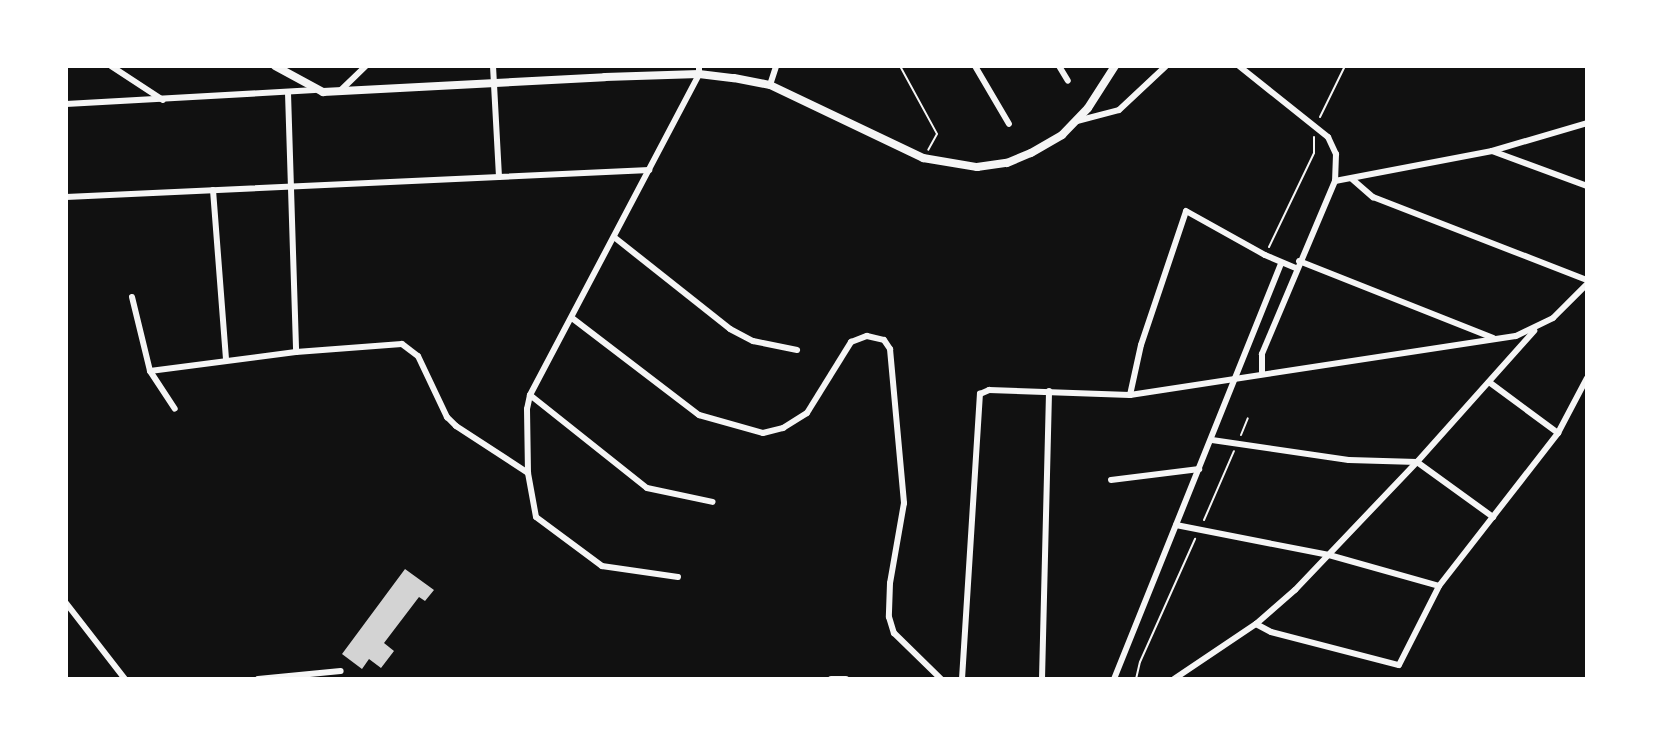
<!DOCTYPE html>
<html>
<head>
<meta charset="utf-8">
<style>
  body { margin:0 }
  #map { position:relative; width:1653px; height:745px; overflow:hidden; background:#111; font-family:Poppins,sans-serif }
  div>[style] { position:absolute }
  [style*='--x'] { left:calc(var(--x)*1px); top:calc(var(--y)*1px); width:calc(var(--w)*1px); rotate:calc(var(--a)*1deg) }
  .building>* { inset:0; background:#d3d3d3 }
  .path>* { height:2px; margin:-1px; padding:0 1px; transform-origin:1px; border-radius:1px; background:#f5f5f5 }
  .minor>* { height:6px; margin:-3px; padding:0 3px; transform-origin:3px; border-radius:3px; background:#f5f5f5 }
  .tertiary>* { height:8px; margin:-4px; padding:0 4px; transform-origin:4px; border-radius:4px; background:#f5f5f5 }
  span { translate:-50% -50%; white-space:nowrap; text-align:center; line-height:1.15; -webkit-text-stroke:4.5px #fff; paint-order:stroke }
  .frame { position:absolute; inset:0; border:68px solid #fff; pointer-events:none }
</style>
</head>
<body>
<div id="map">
  <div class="building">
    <i style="clip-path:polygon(405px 569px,434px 590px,425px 601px,419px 597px,384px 643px,394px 651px,381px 668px,369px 659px,362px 669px,342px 654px)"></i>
  </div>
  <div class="path">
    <i style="--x:900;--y:66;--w:77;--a:61.4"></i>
    <i style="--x:937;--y:134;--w:18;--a:119"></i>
    <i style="--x:1320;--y:117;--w:57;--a:-63.9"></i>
    <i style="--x:1269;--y:247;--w:104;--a:-64.4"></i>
    <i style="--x:1314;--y:153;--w:16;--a:-90"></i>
    <i style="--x:1241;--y:435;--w:18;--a:-68"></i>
    <i style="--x:1204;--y:520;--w:75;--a:-66.5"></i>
    <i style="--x:1136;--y:679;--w:17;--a:-77"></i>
    <i style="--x:1140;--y:662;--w:135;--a:-65.9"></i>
  </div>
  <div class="minor">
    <i style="--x:111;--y:66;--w:62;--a:33.2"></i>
    <i style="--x:493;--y:66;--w:111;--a:86.9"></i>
    <i style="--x:975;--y:66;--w:67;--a:59.6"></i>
    <i style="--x:1059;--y:66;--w:17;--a:59"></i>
    <i style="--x:1239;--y:66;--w:114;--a:38.6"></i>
    <i style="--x:1328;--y:137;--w:19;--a:65"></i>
    <i style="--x:1336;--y:154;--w:27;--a:92"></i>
    <i style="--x:1335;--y:181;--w:188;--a:112.9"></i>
    <i style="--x:1262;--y:354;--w:18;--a:90"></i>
    <i style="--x:770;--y:85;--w:20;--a:-72"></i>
    <i style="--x:341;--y:90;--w:35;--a:-44"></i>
    <i style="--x:288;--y:93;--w:259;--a:88.2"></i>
    <i style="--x:66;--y:104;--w:249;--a:-3.2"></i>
    <i style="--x:1077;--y:121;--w:43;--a:-14.7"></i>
    <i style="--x:1119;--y:110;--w:64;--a:-43.1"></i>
    <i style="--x:1492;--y:151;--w:101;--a:20.2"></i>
    <i style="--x:1352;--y:179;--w:28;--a:41"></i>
    <i style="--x:1373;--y:197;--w:230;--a:21.2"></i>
    <i style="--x:1335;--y:181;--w:160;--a:-10.8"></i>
    <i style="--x:1492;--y:151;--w:99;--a:-16.4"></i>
    <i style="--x:213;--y:190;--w:169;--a:85.6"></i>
    <i style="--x:66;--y:197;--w:584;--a:-2.65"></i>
    <i style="--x:614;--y:237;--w:148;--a:38.4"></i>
    <i style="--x:730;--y:329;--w:26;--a:28"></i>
    <i style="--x:753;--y:341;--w:45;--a:11.6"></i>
    <i style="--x:1299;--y:261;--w:209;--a:21.6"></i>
    <i style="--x:132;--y:297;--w:76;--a:76.3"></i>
    <i style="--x:150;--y:371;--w:45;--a:56.7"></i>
    <i style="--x:572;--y:318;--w:160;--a:37.4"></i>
    <i style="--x:699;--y:415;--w:66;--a:15.7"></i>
    <i style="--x:763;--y:433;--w:21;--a:-14"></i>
    <i style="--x:783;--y:428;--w:28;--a:-32"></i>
    <i style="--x:807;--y:413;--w:84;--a:-58.2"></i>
    <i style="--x:851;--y:342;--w:17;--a:-21"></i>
    <i style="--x:867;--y:336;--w:17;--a:13"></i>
    <i style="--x:884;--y:340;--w:11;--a:56"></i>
    <i style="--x:890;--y:349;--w:155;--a:84.8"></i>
    <i style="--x:904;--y:503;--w:81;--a:99.9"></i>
    <i style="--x:890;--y:583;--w:34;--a:92"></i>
    <i style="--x:889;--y:617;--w:17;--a:73"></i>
    <i style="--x:894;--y:633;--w:66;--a:44.4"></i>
    <i style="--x:150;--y:371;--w:147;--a:-7.4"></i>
    <i style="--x:296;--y:352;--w:106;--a:-4.3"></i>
    <i style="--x:402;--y:344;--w:20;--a:37"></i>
    <i style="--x:418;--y:356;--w:68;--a:64.6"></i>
    <i style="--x:447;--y:417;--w:13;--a:45"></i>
    <i style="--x:456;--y:426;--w:86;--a:33.1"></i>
    <i style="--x:1489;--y:382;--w:86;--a:36.5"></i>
    <i style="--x:530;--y:395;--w:149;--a:38.5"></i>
    <i style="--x:647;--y:488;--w:67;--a:12"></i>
    <i style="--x:1130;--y:395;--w:51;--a:-77.6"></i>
    <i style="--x:1141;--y:345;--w:141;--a:-71.4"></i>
    <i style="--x:1186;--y:211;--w:90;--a:29.1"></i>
    <i style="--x:1265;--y:255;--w:34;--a:23"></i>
    <i style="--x:1212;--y:440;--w:138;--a:8.3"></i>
    <i style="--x:1349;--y:460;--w:68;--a:1.7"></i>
    <i style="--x:1417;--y:462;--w:94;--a:35.9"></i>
    <i style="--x:1111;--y:480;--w:89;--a:-7.1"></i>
    <i style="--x:1176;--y:525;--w:156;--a:11.1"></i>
    <i style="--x:1329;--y:555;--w:114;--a:15.7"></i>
    <i style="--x:678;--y:577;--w:77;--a:-171.8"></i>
    <i style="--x:602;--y:566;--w:82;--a:-143.4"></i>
    <i style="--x:536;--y:517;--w:45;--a:-100.3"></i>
    <i style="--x:528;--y:473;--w:64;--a:-90.9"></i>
    <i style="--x:527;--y:409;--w:14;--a:-78"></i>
    <i style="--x:530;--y:395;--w:363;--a:-62.2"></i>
    <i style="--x:699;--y:74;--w:8;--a:-90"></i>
    <i style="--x:66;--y:603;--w:96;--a:52.2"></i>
    <i style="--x:1256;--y:624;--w:17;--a:28"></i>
    <i style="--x:1271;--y:632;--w:132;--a:14.5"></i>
    <i style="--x:1399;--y:665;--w:89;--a:-63.1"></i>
    <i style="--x:1439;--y:586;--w:194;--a:-52.1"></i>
    <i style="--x:1558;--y:433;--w:62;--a:-62.2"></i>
    <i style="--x:258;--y:679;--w:83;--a:-5.5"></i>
    <i style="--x:831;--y:679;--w:15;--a:0"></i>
    <i style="--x:962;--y:679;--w:286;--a:-86.4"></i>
    <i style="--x:980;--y:394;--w:10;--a:-24"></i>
    <i style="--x:989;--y:390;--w:141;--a:2"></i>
    <i style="--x:1130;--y:395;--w:390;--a:-8.7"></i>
    <i style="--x:1516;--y:336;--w:41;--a:-25.9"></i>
    <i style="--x:1553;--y:318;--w:48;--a:-45"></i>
    <i style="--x:1042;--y:679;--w:288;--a:-88.6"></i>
    <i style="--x:1114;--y:679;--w:448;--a:-68.1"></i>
    <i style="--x:1174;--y:679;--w:99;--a:-33.9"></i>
    <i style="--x:1256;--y:624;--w:52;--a:-41.1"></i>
    <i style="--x:1295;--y:590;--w:177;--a:-46.4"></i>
    <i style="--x:1417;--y:462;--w:176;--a:-48.2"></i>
  </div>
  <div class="tertiary">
    <i style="--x:275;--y:66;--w:55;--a:28.4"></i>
    <i style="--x:323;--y:92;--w:282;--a:-3"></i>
    <i style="--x:605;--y:77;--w:94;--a:-1.8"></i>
    <i style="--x:699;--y:74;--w:35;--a:7"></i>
    <i style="--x:734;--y:78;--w:37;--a:11"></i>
    <i style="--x:770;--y:85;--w:170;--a:25.5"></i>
    <i style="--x:923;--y:158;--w:55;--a:9.5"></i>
    <i style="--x:977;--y:167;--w:30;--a:-8"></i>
    <i style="--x:1007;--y:163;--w:26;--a:-23"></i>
    <i style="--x:1031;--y:153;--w:36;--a:-30"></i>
    <i style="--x:1062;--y:135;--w:37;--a:-46"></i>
    <i style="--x:1088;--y:108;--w:50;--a:-57.3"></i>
  </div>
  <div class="frame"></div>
</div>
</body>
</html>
